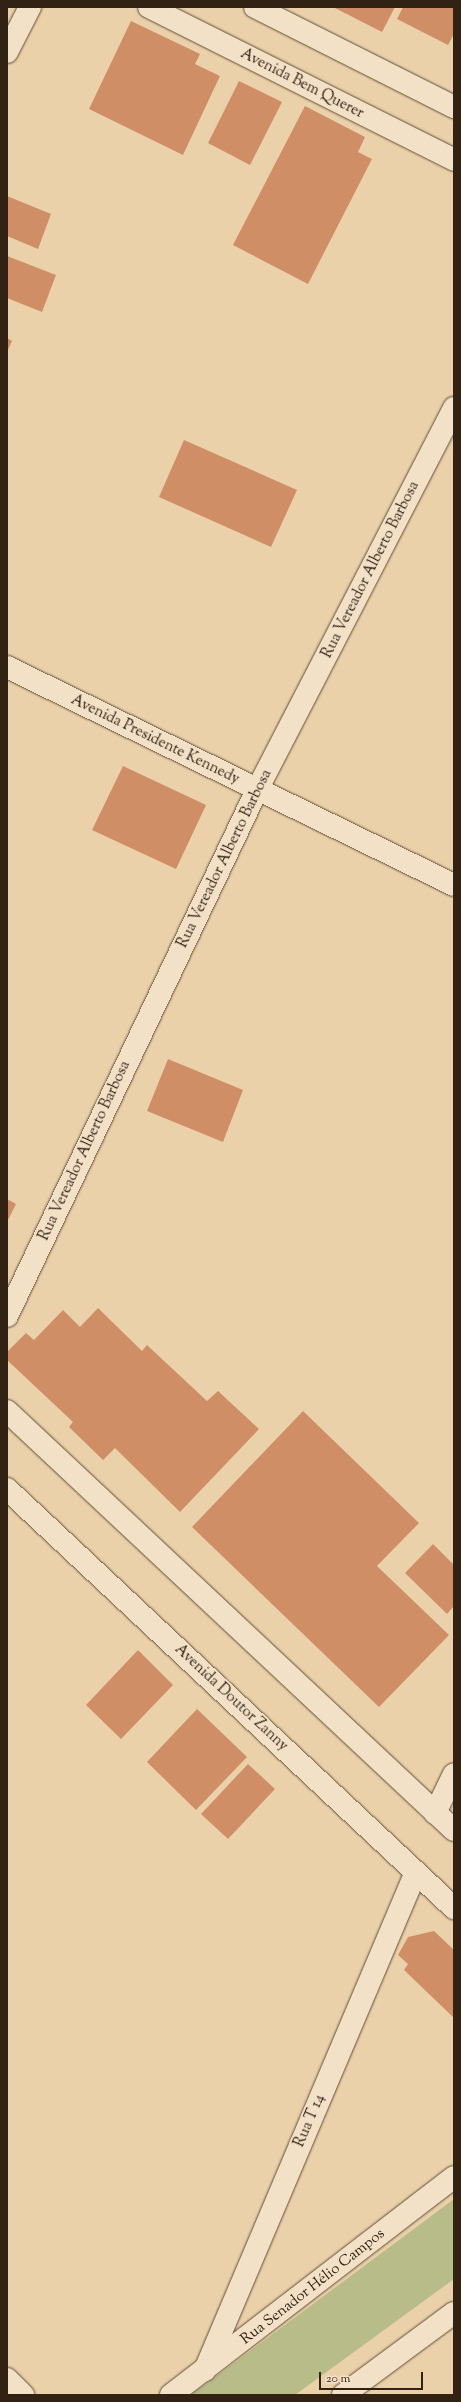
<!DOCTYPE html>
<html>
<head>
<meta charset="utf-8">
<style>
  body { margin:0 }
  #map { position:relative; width:461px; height:2402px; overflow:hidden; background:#ebd1a9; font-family:"Sorts Mill Goudy",serif }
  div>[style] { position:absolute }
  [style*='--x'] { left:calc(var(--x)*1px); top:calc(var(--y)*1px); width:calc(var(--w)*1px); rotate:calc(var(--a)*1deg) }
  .green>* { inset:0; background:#b7bc88 }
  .building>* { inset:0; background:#cf8e66 }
  .roads { filter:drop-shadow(0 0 1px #604e39) drop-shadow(0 0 1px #604e39) }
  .street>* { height:22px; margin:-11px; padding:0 11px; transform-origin:11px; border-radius:11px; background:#f2e1c7 }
  .secondary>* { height:22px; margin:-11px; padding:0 11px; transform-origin:11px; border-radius:11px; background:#f2e1c7 }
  span { translate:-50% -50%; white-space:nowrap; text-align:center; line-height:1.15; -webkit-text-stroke:3.5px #f2e1c7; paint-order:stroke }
  .street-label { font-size:15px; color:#312214 }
  .frame { position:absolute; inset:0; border:8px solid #312214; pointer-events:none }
  .scale { position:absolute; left:319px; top:2372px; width:104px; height:18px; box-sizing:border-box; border:2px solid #312214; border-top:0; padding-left:5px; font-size:12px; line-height:14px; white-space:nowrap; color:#312214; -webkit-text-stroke:3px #f2e1c7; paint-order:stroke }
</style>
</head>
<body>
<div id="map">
  <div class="green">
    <i style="clip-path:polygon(454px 2199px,454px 2279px,295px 2395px,191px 2395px)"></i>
  </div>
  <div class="building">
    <i style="clip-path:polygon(333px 7px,395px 7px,382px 32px)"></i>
    <i style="clip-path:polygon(403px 7px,454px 7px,454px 34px,448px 45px,397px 19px)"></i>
    <i style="clip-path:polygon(131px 21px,200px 54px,195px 64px,220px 76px,183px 155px,89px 109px)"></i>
    <i style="clip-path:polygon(239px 81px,282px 102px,250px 165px,208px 143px)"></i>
    <i style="clip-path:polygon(305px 106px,365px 137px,358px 152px,372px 159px,308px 284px,233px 245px)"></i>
    <i style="clip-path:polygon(7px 196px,51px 214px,38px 249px,7px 236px)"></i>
    <i style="clip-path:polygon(7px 256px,56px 275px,42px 312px,7px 298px)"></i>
    <i style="clip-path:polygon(7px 338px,12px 341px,7px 352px)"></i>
    <i style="clip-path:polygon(184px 440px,297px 490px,271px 547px,159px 497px)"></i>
    <i style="clip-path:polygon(123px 766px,206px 805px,176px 869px,92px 830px)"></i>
    <i style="clip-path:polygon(168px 1059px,243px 1090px,223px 1142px,147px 1111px)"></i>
    <i style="clip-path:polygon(7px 1199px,16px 1204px,7px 1222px)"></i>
    <i style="clip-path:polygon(98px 1308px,142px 1351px,147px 1345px,207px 1401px,218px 1391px,259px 1429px,180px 1512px,115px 1448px,103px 1460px,69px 1427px,73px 1422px,7px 1360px,7px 1352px,26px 1333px,34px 1340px,63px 1310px,80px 1327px)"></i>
    <i style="clip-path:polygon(303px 1411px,419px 1523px,377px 1566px,449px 1635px,379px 1707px,192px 1527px)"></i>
    <i style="clip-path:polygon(433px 1544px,454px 1565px,454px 1606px,447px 1614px,405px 1573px)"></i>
    <i style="clip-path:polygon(138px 1650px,173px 1685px,121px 1739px,86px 1705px)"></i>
    <i style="clip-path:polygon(197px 1709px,247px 1757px,196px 1810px,147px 1762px)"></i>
    <i style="clip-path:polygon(248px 1764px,275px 1789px,228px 1839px,201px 1814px)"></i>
    <i style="clip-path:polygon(434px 1931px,454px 1950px,454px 2018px,404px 1970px,408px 1964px,398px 1955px,408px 1937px)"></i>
  </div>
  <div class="roads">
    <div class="street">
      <i style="--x:7;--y:52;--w:51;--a:-62.9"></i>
      <i style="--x:7;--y:667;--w:497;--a:26"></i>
      <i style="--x:7;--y:1316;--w:582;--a:-64.58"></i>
      <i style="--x:257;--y:790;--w:430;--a:-62.7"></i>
      <i style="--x:435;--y:1813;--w:43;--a:-64"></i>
      <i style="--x:205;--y:2370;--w:541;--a:-67.04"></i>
      <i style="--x:7;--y:2379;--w:23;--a:45"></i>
    </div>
    <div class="secondary">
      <i style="--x:149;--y:7;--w:341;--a:26.6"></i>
      <i style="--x:255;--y:7;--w:223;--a:26.7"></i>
      <i style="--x:7;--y:1411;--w:613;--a:43.15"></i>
      <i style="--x:7;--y:1489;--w:613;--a:43.15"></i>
      <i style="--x:171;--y:2395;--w:357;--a:-37.6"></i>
      <i style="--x:343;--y:2395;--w:138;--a:-36.5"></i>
    </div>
  </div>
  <div class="street-label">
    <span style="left:302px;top:84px;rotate:27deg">Avenida Bem Querer</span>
    <span style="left:371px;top:570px;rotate:-63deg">Rua Vereador Alberto Barbosa</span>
    <span style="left:155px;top:740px;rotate:26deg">Avenida Presidente Kennedy</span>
    <span style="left:225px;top:859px;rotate:-64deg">Rua Vereador Alberto Barbosa</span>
    <span style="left:85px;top:1151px;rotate:-65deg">Rua Vereador Alberto Barbosa</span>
    <span style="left:231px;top:1698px;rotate:43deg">Avenida Doutor Zanny</span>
    <span style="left:310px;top:2121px;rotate:-67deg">Rua T 14</span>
    <span style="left:313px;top:2287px;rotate:-38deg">Rua Senador Hélio Campos</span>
  </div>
  <div class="frame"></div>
  <div class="scale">20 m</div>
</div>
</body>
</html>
